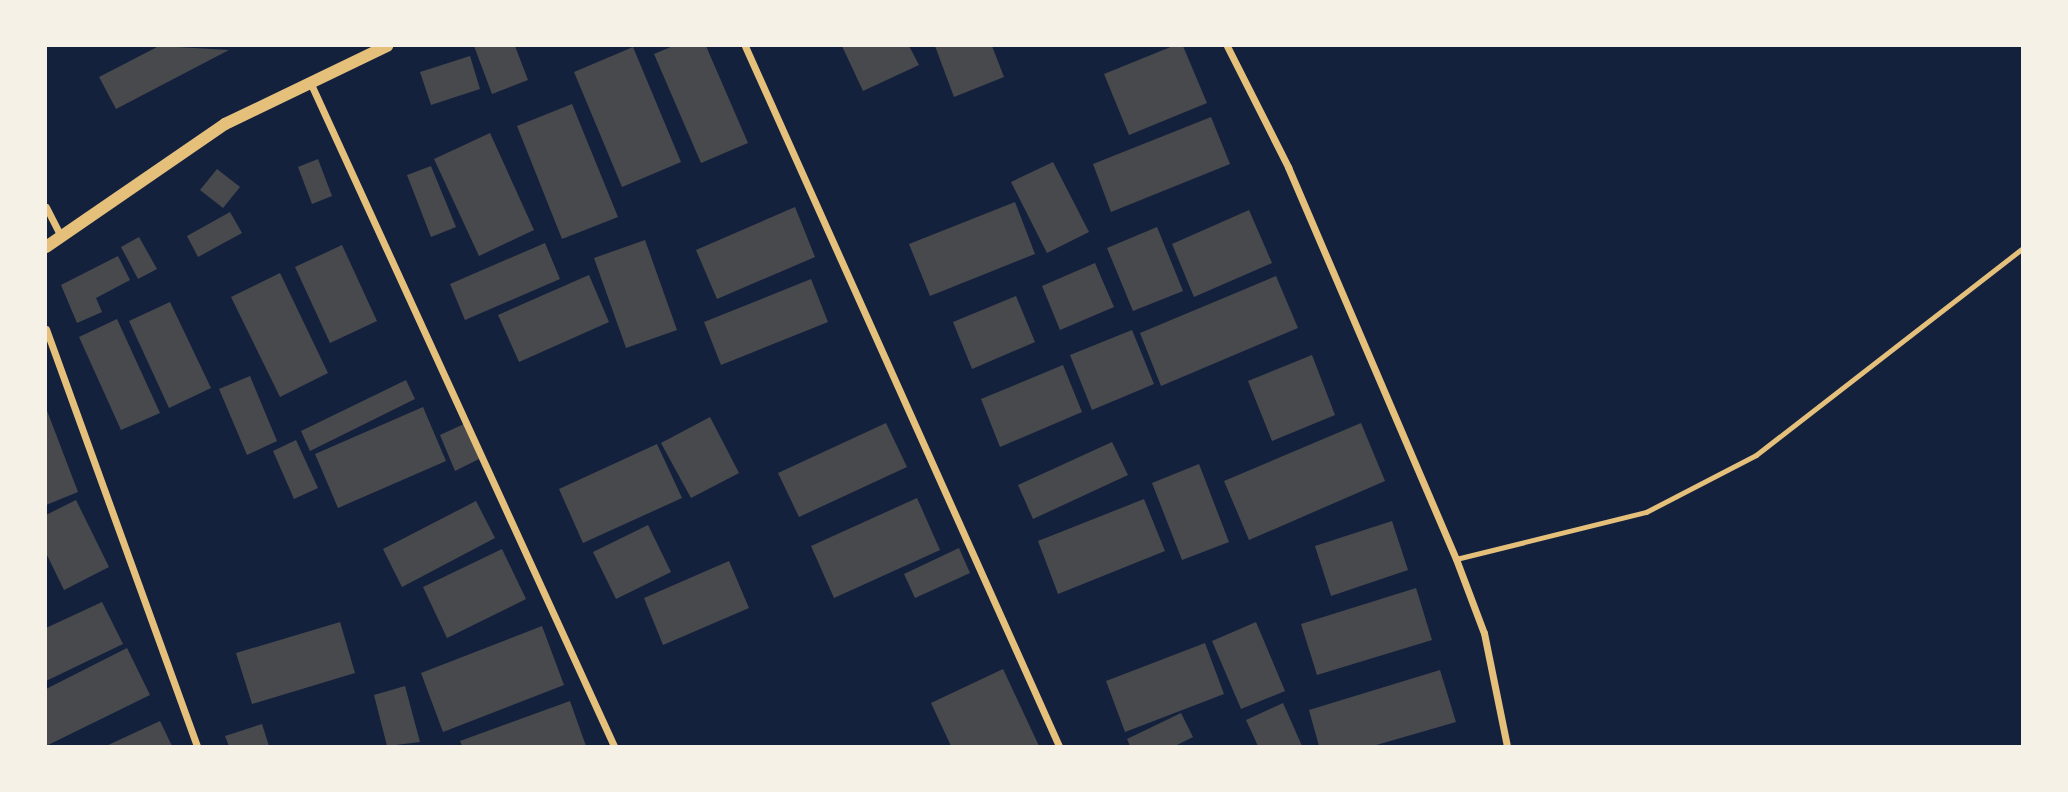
<!DOCTYPE html>
<html>
<head>
<meta charset="utf-8">
<style>
  body { margin:0 }
  #map { position:relative; width:2068px; height:792px; overflow:hidden; background:#14213d; font-family:Lato,sans-serif }
  div>[style] { position:absolute }
  [style*='--x'] { left:calc(var(--x)*1px); top:calc(var(--y)*1px); width:calc(var(--w)*1px); rotate:calc(var(--a)*1deg) }
  .building>* { inset:0; background:#48494c }
  .service>* { height:5px; margin:-2.5px; padding:0 2.5px; transform-origin:2.5px; border-radius:2.5px; background:#e5c07b }
  .minor>* { height:7px; margin:-3.5px; padding:0 3.5px; transform-origin:3.5px; border-radius:3.5px; background:#e5c07b }
  .tertiary>* { height:12px; margin:-6px; padding:0 6px; transform-origin:6px; border-radius:6px; background:#e5c07b }
  span { translate:-50% -50%; white-space:nowrap; text-align:center; line-height:1.15; -webkit-text-stroke:7px #f6f1e7; paint-order:stroke }
  .frame { position:absolute; inset:0; border:47px solid #f6f1e7; pointer-events:none }
</style>
</head>
<body>
<div id="map">
  <div class="building">
    <i style="clip-path:polygon(159px 46px,229px 50px,116px 109px,99px 77px)"></i>
    <i style="clip-path:polygon(474px 46px,515px 46px,528px 80px,492px 94px)"></i>
    <i style="clip-path:polygon(673px 46px,706px 46px,748px 143px,701px 163px,654px 54px)"></i>
    <i style="clip-path:polygon(842px 46px,909px 46px,919px 65px,863px 91px)"></i>
    <i style="clip-path:polygon(935px 46px,992px 46px,1004px 77px,954px 97px)"></i>
    <i style="clip-path:polygon(1173px 46px,1183px 46px,1207px 103px,1129px 135px,1104px 74px)"></i>
    <i style="clip-path:polygon(633px 47px,681px 162px,622px 187px,574px 72px)"></i>
    <i style="clip-path:polygon(470px 56px,480px 89px,431px 105px,420px 72px)"></i>
    <i style="clip-path:polygon(572px 104px,618px 217px,562px 239px,517px 126px)"></i>
    <i style="clip-path:polygon(1211px 117px,1230px 164px,1111px 212px,1093px 164px)"></i>
    <i style="clip-path:polygon(490px 133px,534px 230px,479px 256px,434px 159px)"></i>
    <i style="clip-path:polygon(318px 159px,332px 196px,312px 204px,298px 167px)"></i>
    <i style="clip-path:polygon(1053px 162px,1089px 232px,1047px 253px,1011px 182px)"></i>
    <i style="clip-path:polygon(431px 166px,456px 227px,431px 237px,407px 175px)"></i>
    <i style="clip-path:polygon(217px 169px,240px 187px,223px 208px,200px 190px)"></i>
    <i style="clip-path:polygon(1015px 202px,1035px 254px,930px 296px,909px 244px)"></i>
    <i style="clip-path:polygon(795px 207px,815px 257px,717px 299px,696px 250px)"></i>
    <i style="clip-path:polygon(1249px 210px,1272px 263px,1194px 297px,1172px 244px)"></i>
    <i style="clip-path:polygon(230px 212px,242px 233px,198px 257px,187px 236px)"></i>
    <i style="clip-path:polygon(1157px 227px,1183px 291px,1133px 311px,1107px 248px)"></i>
    <i style="clip-path:polygon(139px 237px,157px 269px,138px 279px,121px 247px)"></i>
    <i style="clip-path:polygon(645px 240px,677px 330px,626px 348px,594px 258px)"></i>
    <i style="clip-path:polygon(545px 243px,560px 279px,465px 320px,450px 284px)"></i>
    <i style="clip-path:polygon(342px 245px,377px 321px,330px 343px,295px 267px)"></i>
    <i style="clip-path:polygon(118px 256px,130px 280px,96px 298px,102px 312px,77px 323px,61px 285px)"></i>
    <i style="clip-path:polygon(1095px 263px,1114px 307px,1060px 330px,1042px 286px)"></i>
    <i style="clip-path:polygon(280px 273px,328px 373px,280px 397px,231px 297px)"></i>
    <i style="clip-path:polygon(589px 275px,609px 322px,519px 362px,498px 315px)"></i>
    <i style="clip-path:polygon(1276px 276px,1298px 328px,1161px 386px,1140px 333px)"></i>
    <i style="clip-path:polygon(811px 279px,828px 322px,721px 365px,704px 322px)"></i>
    <i style="clip-path:polygon(1016px 296px,1035px 342px,972px 369px,953px 322px)"></i>
    <i style="clip-path:polygon(170px 302px,211px 388px,169px 408px,129px 321px)"></i>
    <i style="clip-path:polygon(117px 319px,160px 413px,121px 430px,79px 337px)"></i>
    <i style="clip-path:polygon(1132px 330px,1154px 384px,1092px 410px,1070px 355px)"></i>
    <i style="clip-path:polygon(1312px 355px,1335px 415px,1272px 441px,1248px 381px)"></i>
    <i style="clip-path:polygon(1063px 365px,1082px 412px,1000px 447px,981px 399px)"></i>
    <i style="clip-path:polygon(250px 376px,277px 441px,247px 455px,219px 389px)"></i>
    <i style="clip-path:polygon(406px 380px,415px 399px,310px 451px,301px 431px)"></i>
    <i style="clip-path:polygon(423px 407px,446px 461px,338px 508px,315px 454px)"></i>
    <i style="clip-path:polygon(46px 408px,78px 492px,46px 505px)"></i>
    <i style="clip-path:polygon(710px 417px,739px 473px,691px 498px,661px 443px)"></i>
    <i style="clip-path:polygon(886px 423px,907px 467px,799px 517px,778px 473px)"></i>
    <i style="clip-path:polygon(1361px 423px,1385px 481px,1249px 540px,1224px 481px)"></i>
    <i style="clip-path:polygon(464px 424px,479px 459px,455px 471px,440px 435px)"></i>
    <i style="clip-path:polygon(296px 440px,318px 488px,294px 499px,273px 451px)"></i>
    <i style="clip-path:polygon(1112px 442px,1128px 475px,1033px 519px,1018px 485px)"></i>
    <i style="clip-path:polygon(657px 444px,682px 498px,583px 543px,559px 489px)"></i>
    <i style="clip-path:polygon(1199px 464px,1229px 542px,1182px 560px,1152px 483px)"></i>
    <i style="clip-path:polygon(917px 498px,940px 550px,834px 598px,811px 546px)"></i>
    <i style="clip-path:polygon(1144px 499px,1165px 551px,1058px 594px,1038px 541px)"></i>
    <i style="clip-path:polygon(76px 500px,109px 567px,64px 590px,46px 553px,46px 515px)"></i>
    <i style="clip-path:polygon(476px 501px,495px 538px,402px 587px,383px 549px)"></i>
    <i style="clip-path:polygon(1392px 521px,1408px 570px,1331px 596px,1315px 546px)"></i>
    <i style="clip-path:polygon(648px 525px,671px 572px,616px 599px,593px 552px)"></i>
    <i style="clip-path:polygon(959px 548px,970px 573px,915px 598px,904px 574px)"></i>
    <i style="clip-path:polygon(502px 549px,526px 599px,447px 638px,423px 587px)"></i>
    <i style="clip-path:polygon(729px 561px,749px 608px,663px 645px,644px 598px)"></i>
    <i style="clip-path:polygon(1416px 588px,1432px 640px,1317px 675px,1301px 624px)"></i>
    <i style="clip-path:polygon(102px 602px,123px 644px,46px 681px,46px 628px)"></i>
    <i style="clip-path:polygon(340px 622px,355px 673px,252px 704px,236px 653px)"></i>
    <i style="clip-path:polygon(1256px 622px,1285px 691px,1241px 709px,1212px 641px)"></i>
    <i style="clip-path:polygon(542px 626px,564px 685px,443px 732px,421px 673px)"></i>
    <i style="clip-path:polygon(1205px 643px,1224px 694px,1125px 732px,1106px 681px)"></i>
    <i style="clip-path:polygon(127px 648px,150px 695px,46px 746px,46px 689px)"></i>
    <i style="clip-path:polygon(1003px 669px,1039px 746px,951px 746px,931px 703px)"></i>
    <i style="clip-path:polygon(1440px 670px,1456px 722px,1373px 746px,1319px 746px,1309px 710px)"></i>
    <i style="clip-path:polygon(405px 686px,420px 742px,387px 746px,374px 695px)"></i>
    <i style="clip-path:polygon(570px 701px,586px 746px,462px 746px,460px 741px)"></i>
    <i style="clip-path:polygon(1283px 703px,1302px 746px,1258px 746px,1246px 720px)"></i>
    <i style="clip-path:polygon(1181px 713px,1193px 737px,1175px 746px,1130px 746px,1127px 739px)"></i>
    <i style="clip-path:polygon(160px 721px,172px 746px,106px 746px)"></i>
    <i style="clip-path:polygon(262px 724px,269px 746px,229px 746px,225px 736px)"></i>
  </div>
  <div class="service">
    <i style="--x:1456;--y:559;--w:196;--a:-13.9"></i>
    <i style="--x:1646;--y:512;--w:124;--a:-27.4"></i>
    <i style="--x:1756;--y:455;--w:336;--a:-37.8"></i>
  </div>
  <div class="minor">
    <i style="--x:745;--y:46;--w:767;--a:65.84"></i>
    <i style="--x:1227;--y:46;--w:136;--a:63.2"></i>
    <i style="--x:1288;--y:167;--w:426;--a:66.8"></i>
    <i style="--x:1456;--y:559;--w:79;--a:69.3"></i>
    <i style="--x:1484;--y:633;--w:115;--a:78.5"></i>
    <i style="--x:310;--y:82;--w:730;--a:65.4"></i>
    <i style="--x:46;--y:207;--w:33;--a:63"></i>
    <i style="--x:46;--y:329;--w:443;--a:70.1"></i>
  </div>
  <div class="tertiary">
    <i style="--x:46;--y:247;--w:217;--a:-34.5"></i>
    <i style="--x:225;--y:124;--w:180;--a:-25.7"></i>
  </div>
  <div class="frame"></div>
</div>
</body>
</html>
